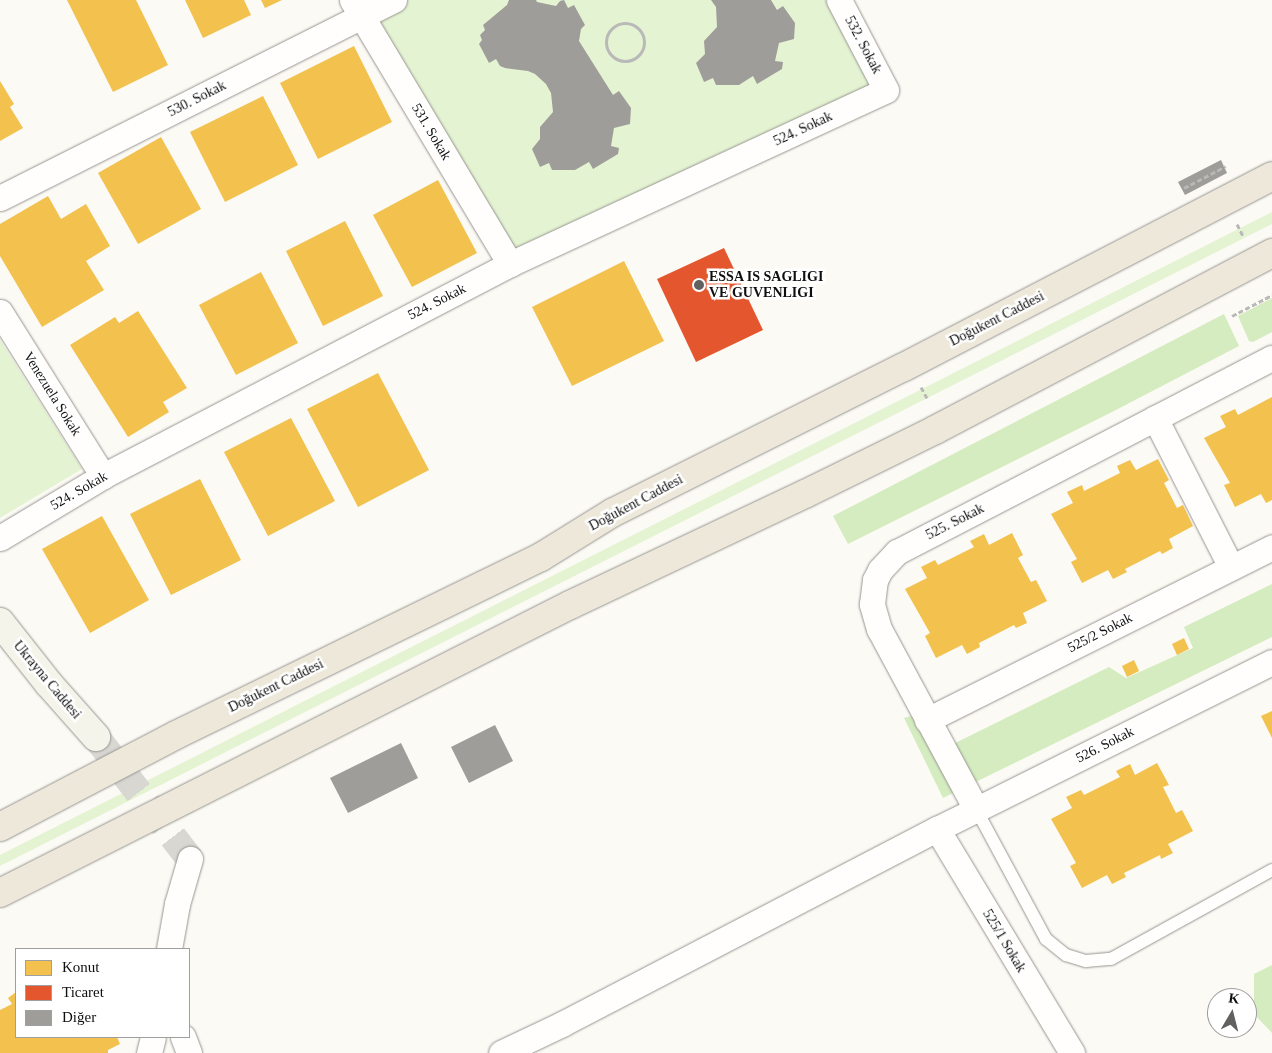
<!DOCTYPE html>
<html>
<head>
<meta charset="utf-8">
<style>
  body { margin:0 }
  #map { position:relative; width:1272px; height:1053px; overflow:hidden; background:#fcfaf4; font-family:Georgia,serif }
  div>[style] { position:absolute }
  [style*='--x'] { left:calc(var(--x)*1px); top:calc(var(--y)*1px); width:calc(var(--w)*1px); rotate:calc(var(--a)*1deg) }
  .green>* { inset:0; background:#e4f3d2 }
  .forest>* { inset:0; background:#d4ecbf }
  .homes>* { inset:0; background:#f2c14e }
  .shops>* { inset:0; background:#e4572e }
  .building>* { inset:0; background:#9f9d99 }
  .secondary-tunnel>* { height:28px; margin-top:-14px; transform-origin:0; background:repeating-linear-gradient(90deg,#d8d7d2 0 28px,transparent 0 42px) }
  .path>* { height:3px; margin-top:-1.5px; transform-origin:0; background:repeating-linear-gradient(90deg,#b9b9b8 0 5px,transparent 0 7.5px) }
  .path>.ring { margin:-1.5px; padding:0; box-sizing:content-box; background:none; border:3px solid #b9b9b8; border-radius:50% }
  .roads { filter:drop-shadow(0 0 1px #969592) drop-shadow(0 0 1px #969592) }
  .lane>* { height:12px; margin:-6px; padding:0 6px; transform-origin:6px; border-radius:6px; background:#fffefd }
  .street>* { height:25px; margin:-12.5px; padding:0 12.5px; transform-origin:12.5px; border-radius:12.5px; background:#fffefd }
  .secondary>* { height:28px; margin:-14px; padding:0 14px; transform-origin:14px; border-radius:14px; background:#f5f4ea }
  .primary>* { height:28px; margin:-14px; padding:0 14px; transform-origin:14px; border-radius:14px; background:#ede8d9 }
  .dots>* { width:14px; height:14px; translate:-50% -50%; box-sizing:border-box; border:2px solid #fff; border-radius:50% }
  span { translate:-50% -50%; white-space:nowrap; text-align:center; line-height:1.15; -webkit-text-stroke:5px #fff; paint-order:stroke }
  .street-label { font-size:14px; color:#0f0f0f }
  .poi-label { font-size:14px; color:#0f0f0f; font-weight:700 }
  .left { translate:0 -50%; text-align:left }
  .legend { position:absolute; left:15px; top:948px; width:175px; height:90px; box-sizing:border-box; background:#fff; border:1px solid #9f9f9f; margin:0; padding:6px 9px; list-style:none; font-size:15px; color:#0f0f0f }
  .legend li { display:flex; align-items:center; gap:10px; height:25px }
  .legend b { width:25px; border:1px solid #9f9f9f }
  .north { position:absolute; left:1207px; top:988px; width:50px; height:50px; box-sizing:border-box; background:#fff; border:1px solid #9f9f9f; border-radius:50%; rotate:8deg; font-size:14px; font-weight:700; line-height:20px; text-align:center; color:#0f0f0f }
  .north::after { content:''; display:block; margin:auto; width:18px; height:22px; background:#62615f; clip-path:polygon(50% 0,100% 100%,50% 72%,0 100%) }
</style>
</head>
<body>
<div id="map">
  <div class="green">
    <i style="clip-path:polygon(394px 0,839px 0,886px 90px,510px 263px,362px 16px)"></i>
    <i style="clip-path:polygon(1272px 212px,1272px 224px,0 866px,0 855px)"></i>
    <i style="clip-path:polygon(0 340px,82px 469px,0 518px)"></i>
  </div>
  <div class="forest">
    <i style="clip-path:polygon(1272px 298px,1272px 332px,1253px 342px,1249px 341px,1238px 316px)"></i>
    <i style="clip-path:polygon(1224px 314px,1239px 346px,1112px 412px,848px 544px,833px 516px)"></i>
    <i style="clip-path:polygon(1272px 584px,1272px 637px,943px 798px,904px 718px,911px 716px,919px 724px,935px 753px,1109px 667px,1126px 678px,1193px 648px,1184px 627px)"></i>
    <i style="clip-path:polygon(1272px 965px,1272px 1033px,1254px 1014px,1254px 974px)"></i>
  </div>
  <div class="homes">
    <i style="clip-path:polygon(67px 0,136px 0,168px 65px,113px 92px)"></i>
    <i style="clip-path:polygon(185px 0,244px 0,251px 15px,203px 38px)"></i>
    <i style="clip-path:polygon(261px 0,282px 0,265px 8px)"></i>
    <i style="clip-path:polygon(354px 46px,392px 122px,318px 159px,280px 83px)"></i>
    <i style="clip-path:polygon(0 81px,14px 104px,10px 107px,23px 128px,0 141px)"></i>
    <i style="clip-path:polygon(263px 96px,298px 165px,225px 202px,190px 132px)"></i>
    <i style="clip-path:polygon(161px 137px,201px 209px,138px 244px,98px 173px)"></i>
    <i style="clip-path:polygon(438px 180px,477px 253px,412px 287px,373px 215px)"></i>
    <i style="clip-path:polygon(48px 196px,61px 219px,86px 204px,110px 246px,86px 261px,104px 290px,42px 327px,0 256px,0 224px)"></i>
    <i style="clip-path:polygon(345px 221px,383px 296px,323px 326px,286px 251px)"></i>
    <i style="clip-path:polygon(624px 261px,664px 341px,572px 386px,532px 307px)"></i>
    <i style="clip-path:polygon(261px 272px,298px 343px,236px 375px,199px 305px)"></i>
    <i style="clip-path:polygon(138px 311px,187px 388px,163px 402px,169px 412px,128px 437px,70px 345px,115px 317px,119px 323px)"></i>
    <i style="clip-path:polygon(378px 373px,429px 470px,358px 507px,307px 409px)"></i>
    <i style="clip-path:polygon(1272px 397px,1272px 500px,1266px 503px,1261px 494px,1235px 507px,1224px 485px,1230px 483px,1204px 438px,1226px 427px,1220px 416px,1235px 409px,1238px 415px)"></i>
    <i style="clip-path:polygon(291px 418px,335px 501px,268px 536px,224px 452px)"></i>
    <i style="clip-path:polygon(1158px 459px,1169px 480px,1164px 483px,1177px 508px,1183px 505px,1193px 526px,1169px 539px,1173px 548px,1162px 554px,1160px 551px,1125px 569px,1127px 572px,1113px 579px,1108px 570px,1082px 583px,1071px 562px,1077px 559px,1051px 514px,1073px 503px,1067px 492px,1082px 485px,1084px 491px,1120px 473px,1117px 466px,1130px 460px,1136px 470px)"></i>
    <i style="clip-path:polygon(200px 479px,241px 560px,171px 595px,130px 514px)"></i>
    <i style="clip-path:polygon(102px 516px,149px 600px,90px 633px,42px 549px)"></i>
    <i style="clip-path:polygon(1012px 533px,1023px 555px,1018px 558px,1031px 582px,1036px 580px,1047px 601px,1023px 613px,1027px 623px,1016px 628px,1014px 625px,979px 643px,980px 647px,967px 654px,962px 645px,936px 658px,925px 636px,930px 633px,905px 589px,927px 578px,921px 567px,935px 560px,938px 565px,974px 547px,970px 541px,984px 534px,989px 545px)"></i>
    <i style="clip-path:polygon(1184px 638px,1189px 649px,1177px 655px,1172px 644px)"></i>
    <i style="clip-path:polygon(1134px 660px,1139px 671px,1127px 677px,1122px 666px)"></i>
    <i style="clip-path:polygon(1272px 711px,1272px 738px,1261px 716px)"></i>
    <i style="clip-path:polygon(1157px 763px,1169px 785px,1163px 787px,1176px 813px,1182px 810px,1193px 831px,1168px 844px,1173px 853px,1161px 859px,1160px 855px,1124px 873px,1126px 877px,1112px 884px,1107px 875px,1082px 888px,1070px 866px,1076px 863px,1051px 819px,1072px 808px,1066px 797px,1081px 790px,1084px 795px,1120px 777px,1116px 771px,1130px 764px,1135px 775px)"></i>
    <i style="clip-path:polygon(16px 992px,16px 1037px,117px 1037px,120px 1044px,108px 1050px,108px 1053px,0 1053px,0 1010px,12px 1004px,8px 998px)"></i>
  </div>
  <div class="shops">
    <i style="clip-path:polygon(724px 248px,763px 330px,696px 362px,657px 279px)"></i>
  </div>
  <div class="building">
    <i style="clip-path:polygon(509px 0,536px 0,537px 2px,556px 6px,560px 1px,564px 0,568px 8px,574px 5px,585px 25px,581px 29px,579px 41px,613px 95px,619px 91px,631px 108px,630px 124px,614px 128px,611px 146px,619px 148px,618px 154px,593px 169px,589px 162px,575px 170px,552px 170px,549px 163px,540px 167px,532px 149px,540px 139px,540px 127px,553px 112px,551px 93px,546px 84px,535px 74px,528px 71px,505px 68px,500px 66px,496px 59px,489px 63px,479px 44px,482px 40px,480px 35px,485px 30px,483px 25px,507px 5px)"></i>
    <i style="clip-path:polygon(711px 0,771px 0,777px 10px,783px 6px,795px 23px,794px 39px,779px 43px,775px 61px,783px 62px,782px 69px,757px 84px,753px 76px,739px 85px,716px 85px,713px 78px,704px 82px,696px 63px,705px 54px,704px 41px,717px 27px,716px 7px)"></i>
    <i style="clip-path:polygon(1221px 160px,1227px 173px,1185px 195px,1178px 182px)"></i>
    <i style="clip-path:polygon(495px 725px,513px 761px,469px 783px,451px 747px)"></i>
    <i style="clip-path:polygon(401px 743px,418px 778px,348px 813px,330px 778px)"></i>
  </div>
  <div class="secondary-tunnel">
    <i style="--x:96;--y:737;--w:154;--a:52.4"></i>
  </div>
  <div class="path">
    <i class="ring" style="left:606px;top:23px;width:35px;height:35px"></i>
    <i style="--x:1184;--y:188;--w:47;--a:-27.6"></i>
    <i style="--x:1237;--y:224;--w:13;--a:63"></i>
    <i style="--x:1232;--y:316;--w:45;--a:-27.7"></i>
    <i style="--x:921;--y:387;--w:13;--a:61"></i>
  </div>
  <div class="roads">
    <div class="lane">
      <i style="--x:976;--y:809;--w:148;--a:61.7"></i>
      <i style="--x:1046;--y:939;--w:26;--a:39"></i>
      <i style="--x:1066;--y:955;--w:21;--a:17"></i>
      <i style="--x:1086;--y:961;--w:25;--a:-5"></i>
      <i style="--x:1111;--y:959;--w:184;--a:-28.9"></i>
    </div>
    <div class="street">
      <i style="--x:352;--y:0;--w:308;--a:59.1"></i>
      <i style="--x:0;--y:198;--w:441;--a:-26.7"></i>
      <i style="--x:0;--y:312;--w:194;--a:57.9"></i>
      <i style="--x:1155;--y:418;--w:167;--a:63"></i>
      <i style="--x:0;--y:538;--w:120;--a:-31"></i>
      <i style="--x:103;--y:476;--w:459;--a:-27.5"></i>
      <i style="--x:510;--y:264;--w:414;--a:-24.8"></i>
      <i style="--x:886;--y:90;--w:102;--a:-117.6"></i>
      <i style="--x:927;--y:720;--w:386;--a:-26.6"></i>
      <i style="--x:976;--y:809;--w:204;--a:-118.3"></i>
      <i style="--x:879;--y:629;--w:26;--a:-106"></i>
      <i style="--x:872;--y:604;--w:24;--a:-83"></i>
      <i style="--x:875;--y:580;--w:11;--a:-63"></i>
      <i style="--x:880;--y:570;--w:25;--a:-47"></i>
      <i style="--x:897;--y:552;--w:422;--a:-27.4"></i>
      <i style="--x:937;--y:829;--w:262;--a:58.9"></i>
      <i style="--x:169;--y:949;--w:46;--a:-79.9"></i>
      <i style="--x:177;--y:904;--w:47;--a:-73.9"></i>
      <i style="--x:183;--y:1037;--w:17;--a:69"></i>
      <i style="--x:149;--y:1053;--w:16;--a:-76"></i>
      <i style="--x:501;--y:1053;--w:68;--a:-25.4"></i>
      <i style="--x:562;--y:1024;--w:423;--a:-27.5"></i>
      <i style="--x:937;--y:829;--w:374;--a:-26.5"></i>
    </div>
    <div class="secondary">
      <i style="--x:0;--y:622;--w:79;--a:51.7"></i>
      <i style="--x:49;--y:684;--w:71;--a:48.4"></i>
    </div>
    <div class="primary">
      <i style="--x:0;--y:827;--w:199;--a:-27.6"></i>
      <i style="--x:176;--y:735;--w:406;--a:-26"></i>
      <i style="--x:541;--y:557;--w:84;--a:-31.8"></i>
      <i style="--x:612;--y:513;--w:326;--a:-26.6"></i>
      <i style="--x:904;--y:367;--w:415;--a:-27.4"></i>
      <i style="--x:0;--y:893;--w:639;--a:-26.81"></i>
      <i style="--x:570;--y:605;--w:260;--a:-25.3"></i>
      <i style="--x:805;--y:494;--w:145;--a:-26.2"></i>
      <i style="--x:935;--y:430;--w:381;--a:-27.7"></i>
    </div>
  </div>
  <div class="dots">
    <i style="left:699px;top:285px;background:#62615f"></i>
  </div>
  <div class="street-label">
    <span style="left:863px;top:45px;rotate:62deg">532. Sokak</span>
    <span style="left:197px;top:99px;rotate:-27deg">530. Sokak</span>
    <span style="left:803px;top:129px;rotate:-25deg">524. Sokak</span>
    <span style="left:431px;top:132px;rotate:59deg">531. Sokak</span>
    <span style="left:437px;top:302px;rotate:-27deg">524. Sokak</span>
    <span style="left:997px;top:319px;rotate:-27deg">Doğukent Caddesi</span>
    <span style="left:52px;top:394px;rotate:58deg">Venezuela Sokak</span>
    <span style="left:79px;top:491px;rotate:-30deg">524. Sokak</span>
    <span style="left:636px;top:503px;rotate:-28deg">Doğukent Caddesi</span>
    <span style="left:955px;top:522px;rotate:-27deg">525. Sokak</span>
    <span style="left:1100px;top:633px;rotate:-27deg">525/2 Sokak</span>
    <span style="left:47px;top:680px;rotate:50deg">Ukrayna Caddesi</span>
    <span style="left:276px;top:686px;rotate:-26deg">Doğukent Caddesi</span>
    <span style="left:1105px;top:745px;rotate:-27deg">526. Sokak</span>
    <span style="left:1004px;top:941px;rotate:59deg">525/1 Sokak</span>
  </div>
  <div class="poi-label">
    <span class="left" style="left:709px;top:285px">ESSA IS SAGLIGI<br>VE GUVENLIGI</span>
  </div>
  <ul class="legend">
  <li><b style="height:14px;background:#f2c14e"></b>Konut</li>
  <li><b style="height:14px;background:#e4572e"></b>Ticaret</li>
  <li><b style="height:14px;background:#9f9d99"></b>Diğer</li>
  </ul>
  <div class="north">K</div>
</div>
</body>
</html>
